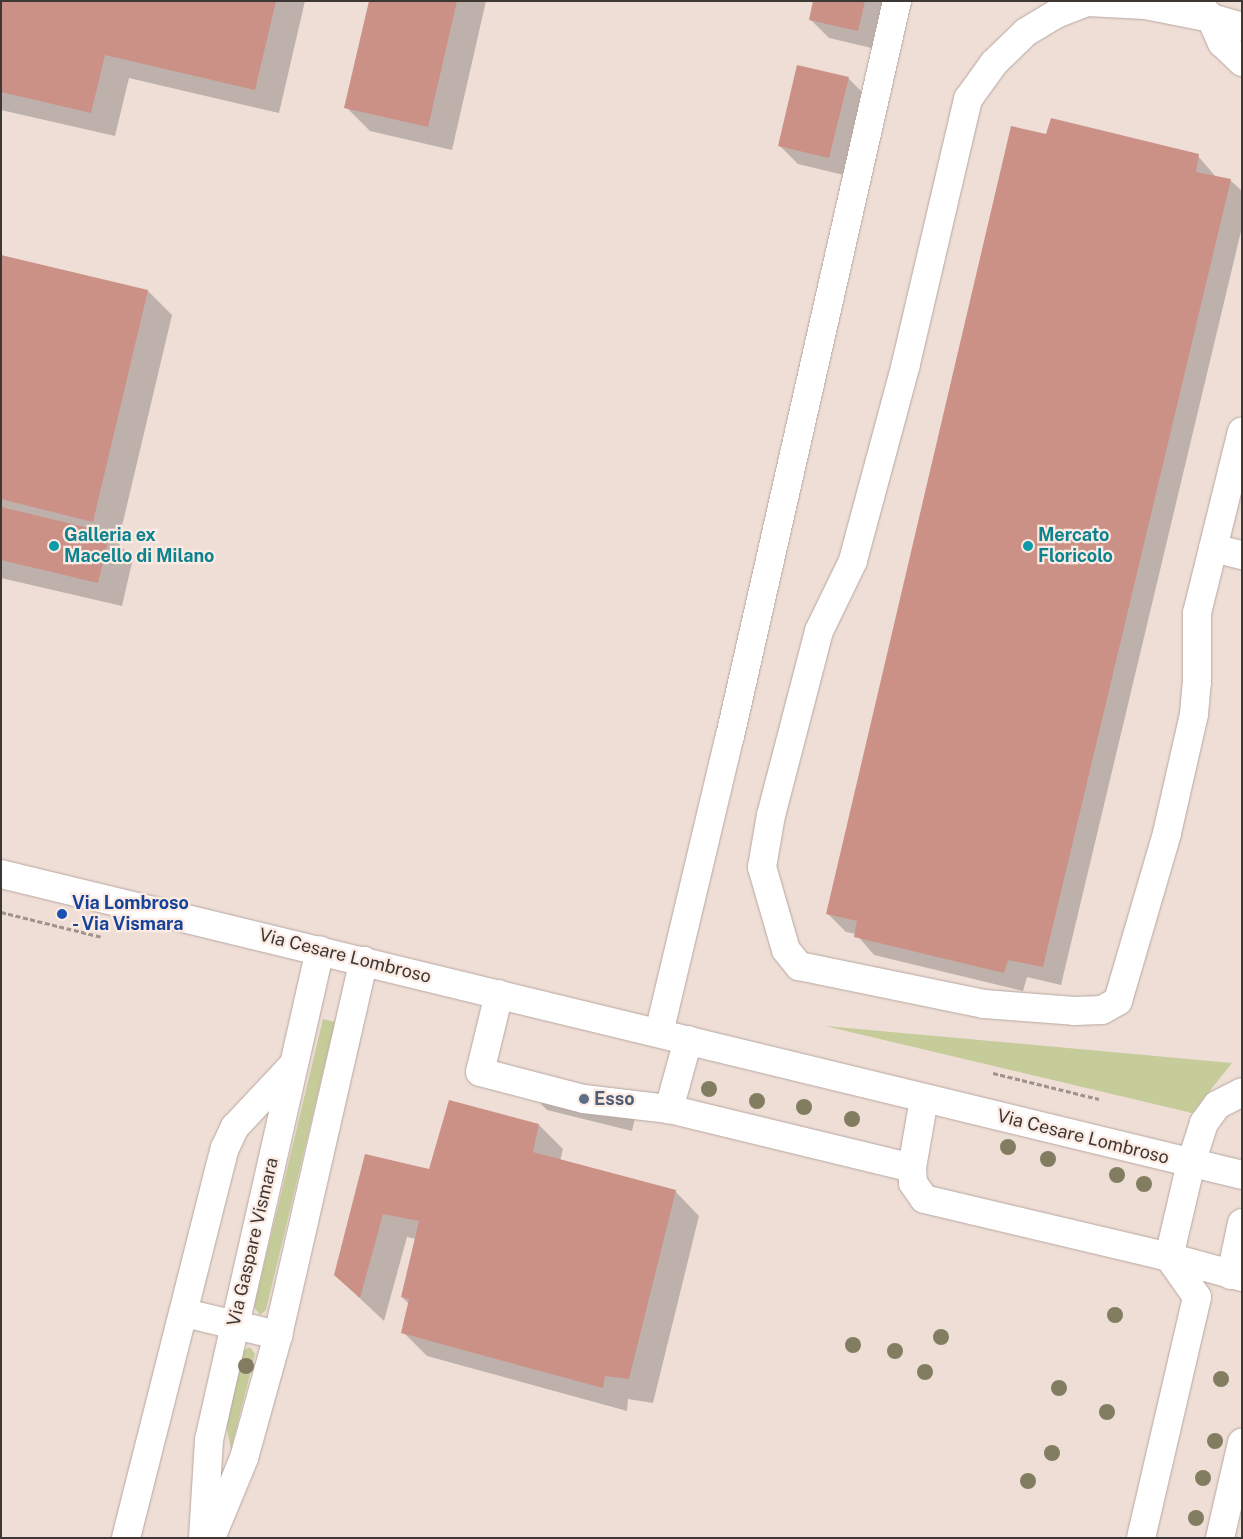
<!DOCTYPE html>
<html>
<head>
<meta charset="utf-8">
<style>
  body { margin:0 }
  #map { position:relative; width:1243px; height:1539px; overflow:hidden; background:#eeded6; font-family:"Public Sans",sans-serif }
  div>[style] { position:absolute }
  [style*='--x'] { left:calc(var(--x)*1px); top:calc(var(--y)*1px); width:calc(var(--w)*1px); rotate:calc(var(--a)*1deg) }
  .green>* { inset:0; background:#c5cc99 }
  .shadow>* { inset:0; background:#0003 }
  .building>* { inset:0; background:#cb9187 }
  .path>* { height:3px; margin-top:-1.5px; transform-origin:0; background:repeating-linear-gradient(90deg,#9f938e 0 5px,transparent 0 7.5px) }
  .roads { filter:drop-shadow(0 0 1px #b7a7a0) drop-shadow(0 0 1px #b7a7a0) }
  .minor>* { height:28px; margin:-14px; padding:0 14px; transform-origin:14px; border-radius:14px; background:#fff }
  .trees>* { width:16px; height:16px; margin:-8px; border-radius:50%; background:#827d61 }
  .dots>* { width:14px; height:14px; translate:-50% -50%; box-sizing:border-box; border:2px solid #fcebe3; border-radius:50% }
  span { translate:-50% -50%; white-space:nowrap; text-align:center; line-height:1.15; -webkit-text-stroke:4.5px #fcebe3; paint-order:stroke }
  .culture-label { font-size:18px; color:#0d838f; font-weight:700 }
  .left { translate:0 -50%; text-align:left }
  .transit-label { font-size:18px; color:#164399; font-weight:700 }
  .street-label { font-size:18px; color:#3e3835 }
  .service-label { font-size:18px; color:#4e5e75; font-weight:700 }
  .frame { position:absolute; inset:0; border:2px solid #3e3835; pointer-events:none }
</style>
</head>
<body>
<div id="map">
  <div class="green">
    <i style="clip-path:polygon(323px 1019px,335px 1022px,266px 1310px,260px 1315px,254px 1307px)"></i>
    <i style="clip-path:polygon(825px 1026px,1232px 1063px,1192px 1113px)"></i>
    <i style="clip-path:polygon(250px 1347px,255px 1354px,231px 1449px,226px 1425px,243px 1351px)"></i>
  </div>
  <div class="shadow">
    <i style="clip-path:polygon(1px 1px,305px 1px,279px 113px,129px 78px,115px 136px,1px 110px)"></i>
    <i style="clip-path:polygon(370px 1px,486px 1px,452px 150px,370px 131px,346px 107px)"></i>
    <i style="clip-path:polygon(815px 1px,888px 1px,876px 49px,829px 38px,810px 19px)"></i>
    <i style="clip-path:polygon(848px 78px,867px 97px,848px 176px,798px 164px,779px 145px)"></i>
    <i style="clip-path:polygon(1046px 135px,1198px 156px,1216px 177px,1230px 180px,1242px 191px,1242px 227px,1061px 985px,1027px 977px,1023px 991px,874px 955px,856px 934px,846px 932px,827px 913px)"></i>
    <i style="clip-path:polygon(1px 256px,148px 291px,172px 315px,118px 543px,133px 558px,122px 606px,1px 578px)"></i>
    <i style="clip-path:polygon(548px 1077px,638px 1104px,632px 1131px,547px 1110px,541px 1104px)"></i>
    <i style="clip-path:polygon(539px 1125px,563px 1149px,560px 1161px,675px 1191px,699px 1216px,653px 1403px,628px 1399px,627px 1411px,427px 1356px,403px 1332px,409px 1304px,402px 1297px,416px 1239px,407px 1237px,384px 1321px,335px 1275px,366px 1155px,430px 1171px)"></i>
  </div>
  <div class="building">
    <i style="clip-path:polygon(1px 1px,276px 1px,255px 90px,105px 55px,91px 113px,1px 92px)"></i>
    <i style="clip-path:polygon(369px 1px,457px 1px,428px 127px,344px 108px)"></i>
    <i style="clip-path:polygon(813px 1px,865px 1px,858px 31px,809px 20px)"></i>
    <i style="clip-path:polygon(797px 65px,849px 77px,829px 158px,778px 146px)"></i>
    <i style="clip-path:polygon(1051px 118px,1199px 154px,1196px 172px,1231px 179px,1043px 967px,1008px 960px,1004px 973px,854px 937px,857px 921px,826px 914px,1011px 126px,1046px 134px)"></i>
    <i style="clip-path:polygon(1px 255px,148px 290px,93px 522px,1px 499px)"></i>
    <i style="clip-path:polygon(1px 507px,110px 533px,98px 583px,1px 560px)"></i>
    <i style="clip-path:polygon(449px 1100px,539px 1124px,533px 1152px,676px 1190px,629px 1379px,605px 1376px,603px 1388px,401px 1333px,409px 1299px,401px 1297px,419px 1221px,383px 1214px,360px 1298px,334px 1275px,365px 1154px,429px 1169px)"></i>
  </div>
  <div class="path">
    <i style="--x:1;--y:912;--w:104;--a:13.9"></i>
    <i style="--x:993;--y:1073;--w:109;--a:13.8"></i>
  </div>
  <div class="roads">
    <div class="minor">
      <i style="--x:1204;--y:10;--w:11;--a:49"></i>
      <i style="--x:1211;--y:18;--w:32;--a:16"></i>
      <i style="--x:1242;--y:62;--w:28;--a:-136"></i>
      <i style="--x:1222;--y:43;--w:27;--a:-114"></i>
      <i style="--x:1211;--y:18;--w:67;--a:-168.9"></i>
      <i style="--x:1145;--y:5;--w:58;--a:-177"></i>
      <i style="--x:1087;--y:2;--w:33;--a:159"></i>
      <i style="--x:1056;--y:14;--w:35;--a:149"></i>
      <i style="--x:1026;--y:32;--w:45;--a:135.9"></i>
      <i style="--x:994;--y:63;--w:44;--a:125.8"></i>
      <i style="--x:968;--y:99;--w:272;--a:103.2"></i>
      <i style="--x:906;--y:364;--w:204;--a:105.1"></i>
      <i style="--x:853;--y:561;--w:78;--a:115.9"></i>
      <i style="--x:819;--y:631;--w:190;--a:104.6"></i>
      <i style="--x:771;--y:815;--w:53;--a:99.8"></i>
      <i style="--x:762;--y:867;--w:86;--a:73.9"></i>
      <i style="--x:786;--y:950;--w:21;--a:51"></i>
      <i style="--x:799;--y:966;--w:189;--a:11.6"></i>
      <i style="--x:984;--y:1004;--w:90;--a:4.4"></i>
      <i style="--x:1074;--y:1011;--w:28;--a:-2"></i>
      <i style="--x:1102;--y:1010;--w:18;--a:-29"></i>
      <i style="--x:1118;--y:1001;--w:175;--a:-73.7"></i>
      <i style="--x:1167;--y:833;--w:122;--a:-77.2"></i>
      <i style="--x:1194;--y:714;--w:32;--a:-85"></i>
      <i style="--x:1197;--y:682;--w:69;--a:-90"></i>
      <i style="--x:1197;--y:613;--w:187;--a:-76.1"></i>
      <i style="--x:1213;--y:548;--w:30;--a:14"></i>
      <i style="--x:1;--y:874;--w:1277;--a:13.63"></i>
      <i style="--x:499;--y:994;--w:80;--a:103.7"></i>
      <i style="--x:480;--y:1072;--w:107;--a:14.6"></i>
      <i style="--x:584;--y:1099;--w:86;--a:6.7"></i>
      <i style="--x:659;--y:1033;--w:305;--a:-76.6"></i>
      <i style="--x:730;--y:736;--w:754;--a:-77.2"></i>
      <i style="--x:688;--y:1040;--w:72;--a:105.4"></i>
      <i style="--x:669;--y:1109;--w:250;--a:13.6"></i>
      <i style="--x:924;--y:1099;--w:70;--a:99.9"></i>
      <i style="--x:912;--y:1168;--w:15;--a:86"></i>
      <i style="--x:913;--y:1183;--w:19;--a:55"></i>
      <i style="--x:924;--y:1199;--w:244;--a:13.3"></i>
      <i style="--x:1161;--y:1255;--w:84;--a:15.2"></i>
      <i style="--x:1169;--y:1257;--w:97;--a:-76.8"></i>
      <i style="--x:1191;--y:1163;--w:42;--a:-72"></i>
      <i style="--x:1204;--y:1123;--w:22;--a:-54"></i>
      <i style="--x:1217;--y:1105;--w:28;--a:-27"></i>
      <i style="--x:1231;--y:1275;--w:53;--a:-78.1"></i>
      <i style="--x:185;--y:1313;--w:96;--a:13.3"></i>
      <i style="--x:126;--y:1538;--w:402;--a:-75.8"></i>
      <i style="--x:225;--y:1148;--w:23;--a:-65"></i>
      <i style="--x:235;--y:1127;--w:86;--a:-46.9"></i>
      <i style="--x:203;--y:1538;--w:98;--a:-86.5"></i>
      <i style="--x:209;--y:1440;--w:502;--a:-77.24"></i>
      <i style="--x:211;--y:1538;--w:87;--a:-67.6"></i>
      <i style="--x:244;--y:1458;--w:128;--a:-74.5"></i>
      <i style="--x:278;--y:1335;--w:384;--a:-77.1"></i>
      <i style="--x:1141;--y:1538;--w:247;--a:-76.9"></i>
      <i style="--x:1197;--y:1297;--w:49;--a:-125"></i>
      <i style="--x:1220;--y:1538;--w:98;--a:-77"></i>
    </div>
  </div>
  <div class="trees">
    <i style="left:709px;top:1089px"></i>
    <i style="left:757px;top:1101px"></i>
    <i style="left:804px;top:1107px"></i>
    <i style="left:852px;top:1119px"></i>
    <i style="left:1008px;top:1147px"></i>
    <i style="left:1048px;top:1159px"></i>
    <i style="left:1117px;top:1175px"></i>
    <i style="left:1144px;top:1184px"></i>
    <i style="left:1115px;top:1315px"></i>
    <i style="left:941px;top:1337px"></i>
    <i style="left:853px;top:1345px"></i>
    <i style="left:895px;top:1351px"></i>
    <i style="left:246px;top:1366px"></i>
    <i style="left:925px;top:1372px"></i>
    <i style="left:1221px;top:1379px"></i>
    <i style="left:1059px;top:1388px"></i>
    <i style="left:1107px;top:1412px"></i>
    <i style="left:1215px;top:1441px"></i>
    <i style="left:1052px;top:1453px"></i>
    <i style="left:1203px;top:1478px"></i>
    <i style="left:1028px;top:1481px"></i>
    <i style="left:1196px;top:1518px"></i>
  </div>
  <div class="dots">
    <i style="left:54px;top:546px;background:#0f9aa8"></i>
    <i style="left:1028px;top:546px;background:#0f9aa8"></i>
    <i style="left:62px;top:914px;background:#1a4fb4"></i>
    <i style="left:584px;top:1099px;background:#5c6f8a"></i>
  </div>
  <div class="culture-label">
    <span class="left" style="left:64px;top:546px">Galleria ex<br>Macello di Milano</span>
    <span class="left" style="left:1038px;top:546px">Mercato<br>Floricolo</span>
  </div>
  <div class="transit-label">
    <span class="left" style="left:72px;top:914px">Via Lombroso<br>- Via Vismara</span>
  </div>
  <div class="street-label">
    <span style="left:345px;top:956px;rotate:14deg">Via Cesare Lombroso</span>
    <span style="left:1083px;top:1137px;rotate:14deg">Via Cesare Lombroso</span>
    <span style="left:253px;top:1242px;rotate:-77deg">Via Gaspare Vismara</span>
  </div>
  <div class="service-label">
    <span class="left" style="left:594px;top:1099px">Esso</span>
  </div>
  <div class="frame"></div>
</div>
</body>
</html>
